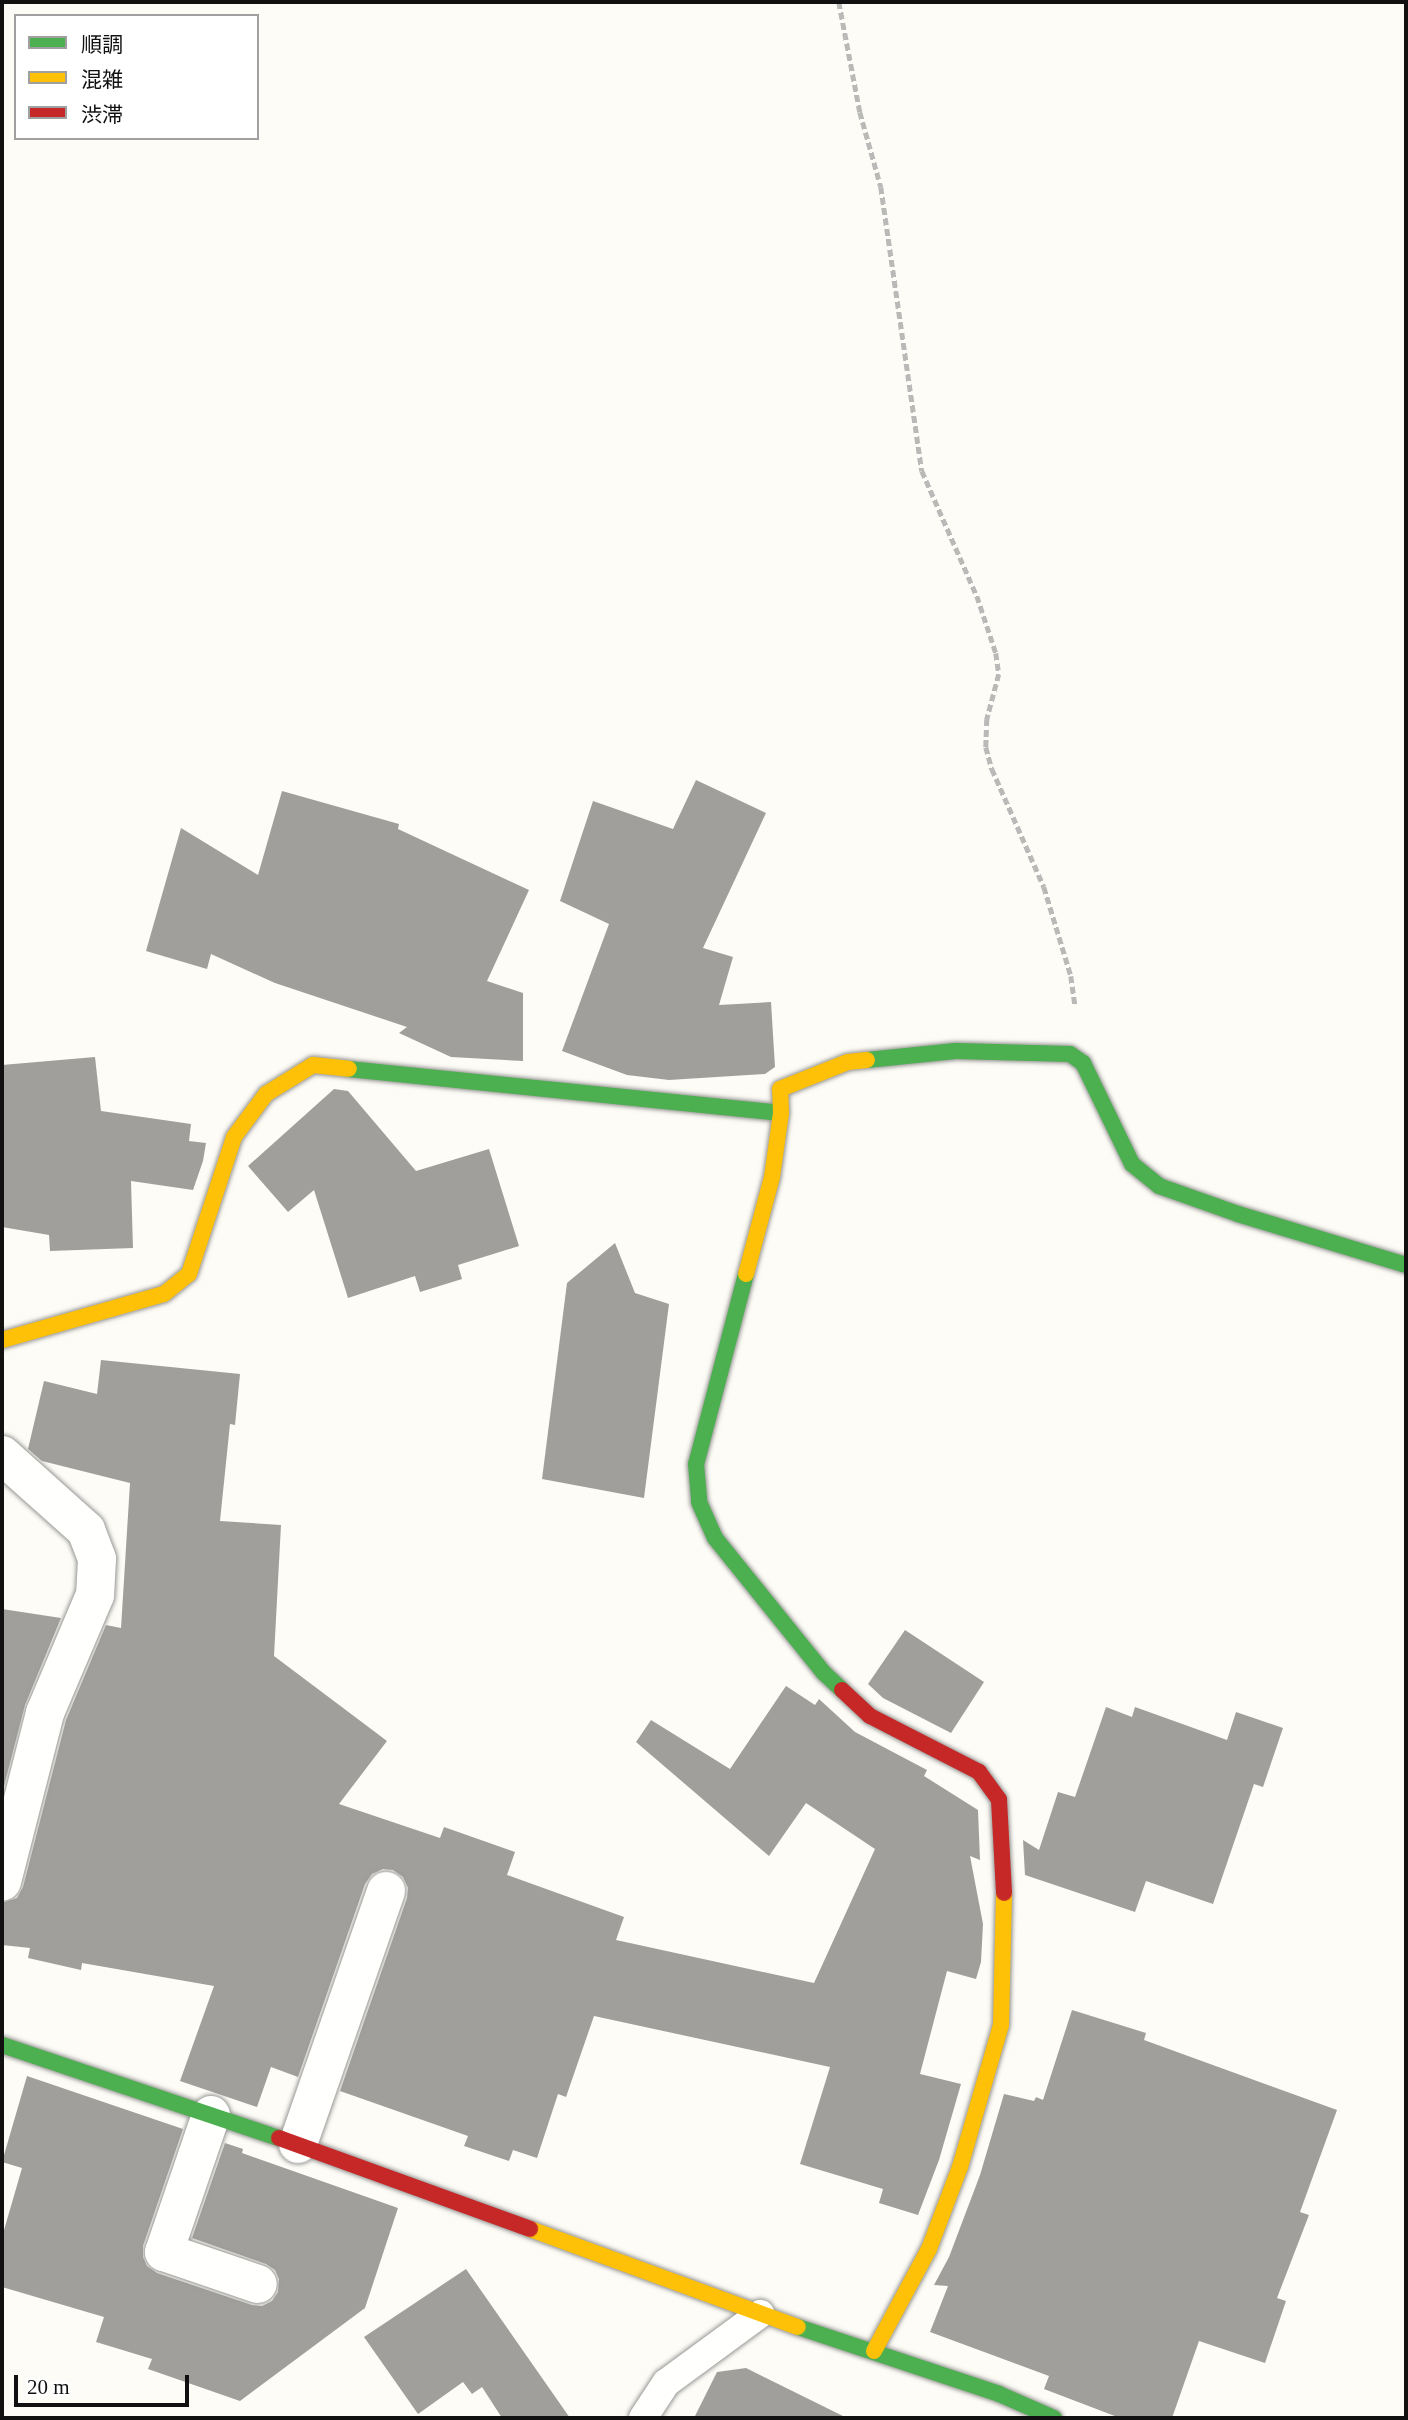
<!DOCTYPE html>
<html>
<head>
<meta charset="utf-8">
<style>
  body { margin:0 }
  #map { position:relative; width:1408px; height:2420px; overflow:hidden; background:#fdfcf7; font-family:"Times New Roman","Noto Sans JP",serif }
  div>[style] { position:absolute }
  [style*='--x'] { left:calc(var(--x)*1px); top:calc(var(--y)*1px); width:calc(var(--w)*1px); rotate:calc(var(--a)*1deg) }
  .building>* { inset:0; background:#a19f9c }
  .path>* { height:4.5px; margin-top:-2.25px; transform-origin:0; background:repeating-linear-gradient(90deg,#b9b9b8 0 7px,transparent 0 10.5px) }
  .roads { filter:drop-shadow(0 0 2px #979795) drop-shadow(0 0 2px #979795) }
  .lane>* { height:28px; margin:-14px; padding:0 14px; transform-origin:14px; border-radius:14px; background:#fffffe }
  .street>* { height:38px; margin:-19px; padding:0 19px; transform-origin:19px; border-radius:19px; background:#fffffe }
  .fast>* { height:16px; margin:-8px; padding:0 8px; transform-origin:8px; border-radius:8px; background:#4caf50 }
  .slow>* { height:16px; margin:-8px; padding:0 8px; transform-origin:8px; border-radius:8px; background:#ffc107 }
  .jam>* { height:16px; margin:-8px; padding:0 8px; transform-origin:8px; border-radius:8px; background:#c62828 }
  span { translate:-50% -50%; white-space:nowrap; text-align:center; line-height:1.15; -webkit-text-stroke:7px #fff; paint-order:stroke }
  .frame { position:absolute; inset:0; border:4px solid #111; pointer-events:none }
  .legend { position:absolute; left:14px; top:14px; width:245px; height:126px; box-sizing:border-box; background:#fff; border:2px solid #a0a0a0; margin:0; padding:9px 12px; list-style:none; font-size:21px; color:#111 }
  .legend li { display:flex; align-items:center; gap:14px; height:35px }
  .legend b { width:35px; border:2px solid #a0a0a0 }
  .scale { position:absolute; left:14px; top:2375px; width:175px; height:32px; box-sizing:border-box; border:4px solid #111; border-top:0; padding-left:9px; font-size:21px; line-height:24px; white-space:nowrap; color:#111; -webkit-text-stroke:5px #fff; paint-order:stroke }
</style>
</head>
<body>
<div id="map">
  <div class="building">
    <i style="clip-path:polygon(696px 780px,766px 813px,703px 948px,733px 957px,719px 1005px,771px 1002px,775px 1067px,765px 1074px,669px 1080px,627px 1075px,562px 1051px,609px 924px,560px 901px,593px 801px,673px 829px)"></i>
    <i style="clip-path:polygon(282px 791px,399px 824px,398px 829px,529px 890px,487px 981px,523px 993px,523px 1061px,451px 1057px,399px 1033px,407px 1027px,275px 983px,211px 954px,207px 969px,146px 951px,181px 828px,258px 875px)"></i>
    <i style="clip-path:polygon(95px 1057px,101px 1111px,191px 1124px,189px 1141px,206px 1143px,203px 1161px,193px 1190px,131px 1181px,133px 1248px,50px 1251px,49px 1235px,2px 1227px,2px 1065px)"></i>
    <i style="clip-path:polygon(334px 1089px,348px 1091px,416px 1171px,489px 1149px,519px 1246px,458px 1265px,462px 1279px,420px 1292px,415px 1276px,348px 1298px,314px 1190px,288px 1212px,248px 1166px)"></i>
    <i style="clip-path:polygon(615px 1243px,635px 1293px,669px 1304px,644px 1498px,542px 1479px,567px 1283px)"></i>
    <i style="clip-path:polygon(101px 1360px,240px 1374px,235px 1425px,230px 1424px,220px 1521px,281px 1525px,274px 1656px,387px 1741px,339px 1804px,440px 1838px,444px 1827px,515px 1852px,507px 1875px,624px 1917px,616px 1940px,814px 1983px,875px 1849px,806px 1803px,769px 1856px,636px 1742px,651px 1720px,730px 1769px,786px 1686px,815px 1705px,819px 1699px,855px 1732px,927px 1770px,924px 1776px,978px 1810px,980px 1860px,970px 1856px,983px 1924px,981px 1962px,976px 1979px,947px 1971px,920px 2074px,961px 2084px,939px 2160px,918px 2215px,879px 2203px,883px 2189px,800px 2164px,830px 2067px,594px 2016px,566px 2097px,558px 2094px,537px 2158px,513px 2150px,509px 2161px,464px 2146px,468px 2136px,340px 2091px,407px 1898px,408px 1888px,403px 1877px,393px 1870px,383px 1869px,372px 1874px,365px 1884px,298px 2077px,271px 2067px,257px 2107px,180px 2081px,214px 1986px,82px 1963px,81px 1970px,28px 1958px,30px 1948px,2px 1945px,2px 1903px,17px 1898px,23px 1887px,66px 1720px,106px 1625px,121px 1628px,130px 1483px,42px 1461px,28px 1449px,44px 1381px,97px 1394px)"></i>
    <i style="clip-path:polygon(2px 1609px,61px 1618px,25px 1705px,2px 1794px)"></i>
    <i style="clip-path:polygon(905px 1630px,984px 1682px,951px 1733px,883px 1698px,868px 1684px)"></i>
    <i style="clip-path:polygon(1106px 1707px,1132px 1717px,1135px 1707px,1227px 1740px,1236px 1712px,1283px 1728px,1263px 1787px,1254px 1784px,1213px 1904px,1146px 1881px,1135px 1912px,1025px 1875px,1023px 1840px,1039px 1850px,1058px 1792px,1075px 1797px)"></i>
    <i style="clip-path:polygon(1072px 2010px,1146px 2033px,1144px 2040px,1337px 2110px,1300px 2212px,1309px 2215px,1277px 2298px,1286px 2301px,1265px 2363px,1199px 2341px,1172px 2418px,1120px 2418px,1044px 2389px,1049px 2376px,930px 2332px,948px 2286px,934px 2285px,949px 2257px,980px 2175px,1004px 2094px,1034px 2101px,1036px 2097px,1043px 2100px)"></i>
    <i style="clip-path:polygon(27px 2076px,183px 2129px,143px 2246px,143px 2257px,147px 2266px,157px 2273px,252px 2305px,262px 2306px,272px 2301px,278px 2292px,279px 2279px,275px 2270px,266px 2264px,192px 2238px,225px 2143px,243px 2149px,242px 2153px,398px 2208px,365px 2308px,240px 2401px,148px 2369px,152px 2359px,96px 2342px,104px 2317px,2px 2287px,2px 2237px,22px 2168px,2px 2162px)"></i>
    <i style="clip-path:polygon(466px 2269px,570px 2418px,502px 2418px,482px 2387px,472px 2394px,463px 2382px,418px 2414px,364px 2337px)"></i>
    <i style="clip-path:polygon(746px 2368px,847px 2418px,694px 2418px,717px 2372px)"></i>
  </div>
  <div class="path">
    <i style="--x:839;--y:2;--w:112;--a:79.2"></i>
    <i style="--x:860;--y:112;--w:78;--a:74.4"></i>
    <i style="--x:881;--y:187;--w:287;--a:81.8"></i>
    <i style="--x:922;--y:471;--w:137;--a:66.3"></i>
    <i style="--x:977;--y:596;--w:60;--a:71.6"></i>
    <i style="--x:996;--y:653;--w:21;--a:82"></i>
    <i style="--x:999;--y:674;--w:47;--a:104.9"></i>
    <i style="--x:987;--y:719;--w:28;--a:92"></i>
    <i style="--x:986;--y:747;--w:23;--a:75"></i>
    <i style="--x:992;--y:769;--w:129;--a:66.2"></i>
    <i style="--x:1044;--y:887;--w:93;--a:73.1"></i>
    <i style="--x:1071;--y:976;--w:29;--a:82"></i>
  </div>
  <div class="roads">
    <div class="lane">
      <i style="--x:643;--y:2418;--w:42;--a:-56.7"></i>
      <i style="--x:666;--y:2383;--w:117;--a:-36.3"></i>
    </div>
    <div class="street">
      <i style="--x:2;--y:1455;--w:113;--a:41.8"></i>
      <i style="--x:86;--y:1530;--w:31;--a:69"></i>
      <i style="--x:97;--y:1559;--w:36;--a:93"></i>
      <i style="--x:95;--y:1595;--w:128;--a:113"></i>
      <i style="--x:45;--y:1713;--w:174;--a:104.3"></i>
      <i style="--x:211;--y:2115;--w:145;--a:108.9"></i>
      <i style="--x:164;--y:2252;--w:99;--a:18.8"></i>
      <i style="--x:298;--y:2144;--w:268;--a:-70.8"></i>
    </div>
    <div class="fast">
      <i style="--x:867;--y:1060;--w:89;--a:-5.8"></i>
      <i style="--x:956;--y:1051;--w:114;--a:1.5"></i>
      <i style="--x:1070;--y:1054;--w:16;--a:35"></i>
      <i style="--x:1083;--y:1063;--w:112;--a:64.1"></i>
      <i style="--x:1132;--y:1164;--w:35;--a:39"></i>
      <i style="--x:1159;--y:1186;--w:84;--a:19.5"></i>
      <i style="--x:1238;--y:1214;--w:176;--a:16.9"></i>
      <i style="--x:349;--y:1069;--w:434;--a:5.8"></i>
      <i style="--x:746;--y:1274;--w:196;--a:104.7"></i>
      <i style="--x:696;--y:1464;--w:38;--a:85"></i>
      <i style="--x:699;--y:1502;--w:39;--a:66"></i>
      <i style="--x:715;--y:1538;--w:174;--a:51.1"></i>
      <i style="--x:824;--y:1673;--w:25;--a:43"></i>
      <i style="--x:2;--y:2045;--w:292;--a:18.6"></i>
      <i style="--x:798;--y:2327;--w:212;--a:18.4"></i>
      <i style="--x:999;--y:2394;--w:60;--a:23.6"></i>
    </div>
    <div class="slow">
      <i style="--x:746;--y:1274;--w:100;--a:-75"></i>
      <i style="--x:772;--y:1177;--w:65;--a:-82"></i>
      <i style="--x:781;--y:1113;--w:24;--a:-92"></i>
      <i style="--x:780;--y:1089;--w:73;--a:-21.7"></i>
      <i style="--x:848;--y:1062;--w:19;--a:-6"></i>
      <i style="--x:2;--y:1340;--w:168;--a:-15.9"></i>
      <i style="--x:164;--y:1294;--w:32;--a:-39"></i>
      <i style="--x:189;--y:1274;--w:144;--a:-71.8"></i>
      <i style="--x:234;--y:1137;--w:54;--a:-53.3"></i>
      <i style="--x:266;--y:1094;--w:55;--a:-31.7"></i>
      <i style="--x:313;--y:1065;--w:36;--a:6"></i>
      <i style="--x:530;--y:2229;--w:285;--a:20.1"></i>
      <i style="--x:874;--y:2351;--w:116;--a:-61.7"></i>
      <i style="--x:929;--y:2249;--w:88;--a:-69.3"></i>
      <i style="--x:960;--y:2167;--w:148;--a:-73.9"></i>
      <i style="--x:1001;--y:2025;--w:132;--a:-88.7"></i>
    </div>
    <div class="jam">
      <i style="--x:842;--y:1690;--w:38;--a:43"></i>
      <i style="--x:870;--y:1716;--w:123;--a:27.2"></i>
      <i style="--x:979;--y:1772;--w:34;--a:54"></i>
      <i style="--x:999;--y:1800;--w:93;--a:86.9"></i>
      <i style="--x:279;--y:2138;--w:267;--a:19.9"></i>
    </div>
  </div>
  <div class="frame"></div>
  <ul class="legend">
  <li><b style="height:9px;background:#4caf50"></b>順調</li>
  <li><b style="height:9px;background:#ffc107"></b>混雑</li>
  <li><b style="height:9px;background:#c62828"></b>渋滞</li>
  </ul>
  <div class="scale">20 m</div>
</div>
</body>
</html>
